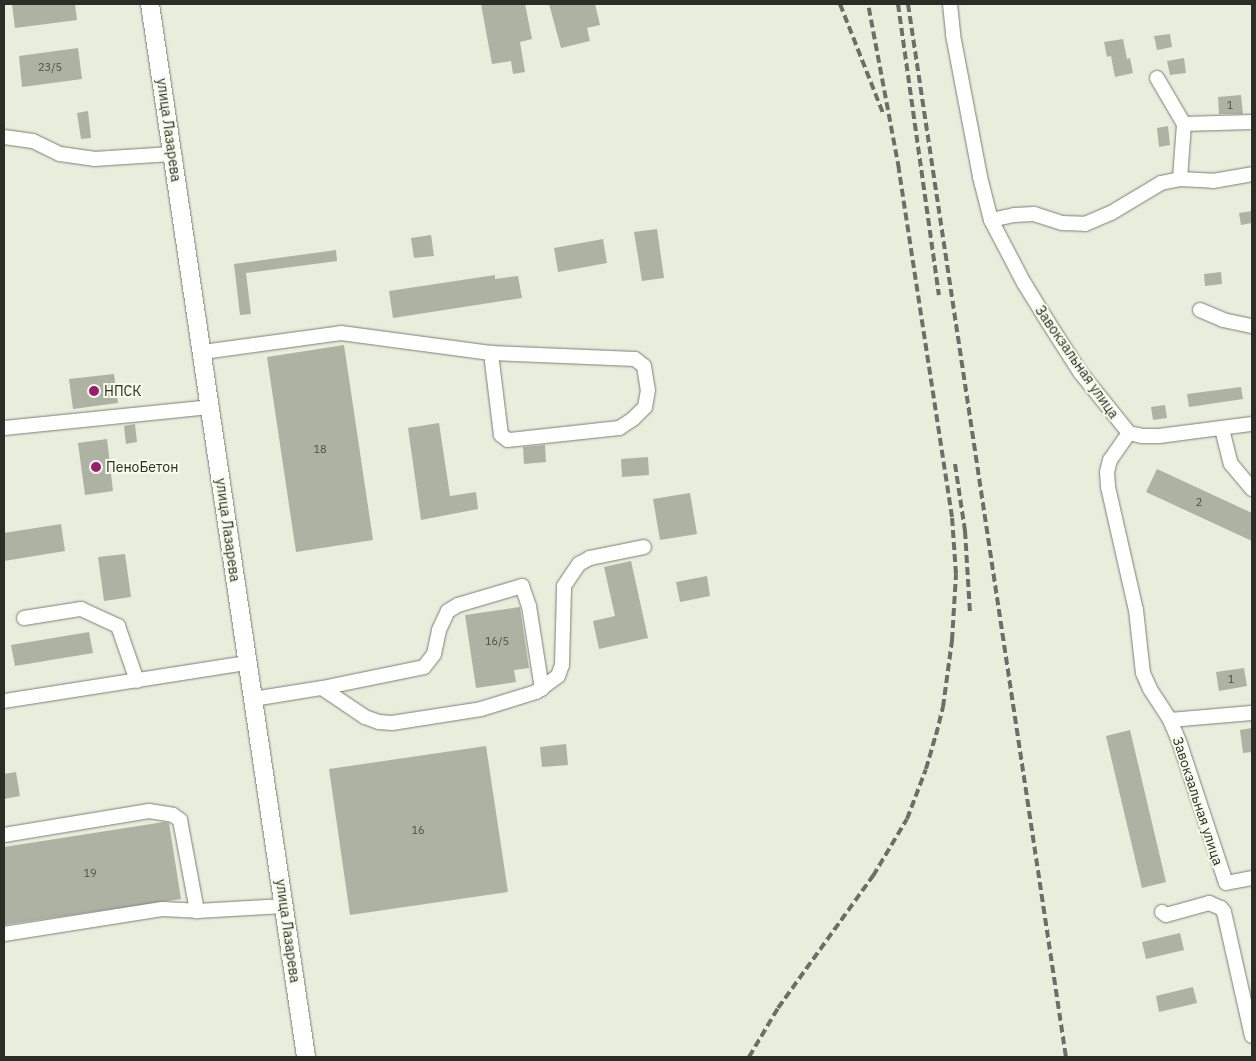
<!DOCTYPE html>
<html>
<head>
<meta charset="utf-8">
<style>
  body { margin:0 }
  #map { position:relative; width:1256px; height:1061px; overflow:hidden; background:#e9eddc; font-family:"IBM Plex Sans",sans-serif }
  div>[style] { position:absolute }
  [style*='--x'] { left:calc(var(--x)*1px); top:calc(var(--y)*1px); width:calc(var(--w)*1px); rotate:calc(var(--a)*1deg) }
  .building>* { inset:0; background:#aeb2a2 }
  .roads { filter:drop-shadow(0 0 1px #7b7f70) drop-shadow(0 0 1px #7b7f70) }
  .minor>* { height:14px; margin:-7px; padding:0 7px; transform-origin:7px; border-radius:7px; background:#fff }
  .major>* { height:18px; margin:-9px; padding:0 9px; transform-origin:9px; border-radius:9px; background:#fff }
  .rail>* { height:4px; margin-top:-2px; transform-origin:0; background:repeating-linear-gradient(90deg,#6c6f65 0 8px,transparent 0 12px) }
  .dots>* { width:14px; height:14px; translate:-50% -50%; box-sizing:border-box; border:2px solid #f6fbea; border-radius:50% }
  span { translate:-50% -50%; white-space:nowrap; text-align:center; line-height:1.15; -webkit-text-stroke:4px #f6fbea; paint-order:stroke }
  .number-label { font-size:11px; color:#4c4e46 }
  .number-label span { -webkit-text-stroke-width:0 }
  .street-label { font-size:14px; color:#2b2d27 }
  .poi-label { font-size:14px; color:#2b2d27 }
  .left { translate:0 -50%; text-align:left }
  .frame { position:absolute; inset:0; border:5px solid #2b2d27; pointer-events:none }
</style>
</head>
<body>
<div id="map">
  <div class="building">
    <i style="clip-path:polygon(12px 4px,75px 4px,77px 20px,15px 28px)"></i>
    <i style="clip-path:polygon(481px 4px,525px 4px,532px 39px,520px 42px,525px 72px,513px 74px,511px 61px,492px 64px)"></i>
    <i style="clip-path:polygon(549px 4px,595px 4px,600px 25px,587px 28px,590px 41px,561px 48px)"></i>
    <i style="clip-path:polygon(1170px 34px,1172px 47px,1157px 50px,1154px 36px)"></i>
    <i style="clip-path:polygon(1123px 39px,1127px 59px,1130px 58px,1133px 73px,1115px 77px,1111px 56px,1107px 57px,1104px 42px)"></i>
    <i style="clip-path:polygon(78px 48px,82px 79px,22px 87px,19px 56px)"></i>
    <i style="clip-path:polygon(1184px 58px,1186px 73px,1170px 75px,1167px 61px)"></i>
    <i style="clip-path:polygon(1241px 95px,1243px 114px,1219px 114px,1218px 97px)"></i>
    <i style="clip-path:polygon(88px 111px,91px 138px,81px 139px,77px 113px)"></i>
    <i style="clip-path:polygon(1168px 126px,1170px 145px,1159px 147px,1157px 128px)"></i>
    <i style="clip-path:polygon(1252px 211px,1252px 223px,1241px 225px,1239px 213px)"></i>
    <i style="clip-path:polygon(657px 229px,664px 278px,642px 281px,634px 232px)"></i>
    <i style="clip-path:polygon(431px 235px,434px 256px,414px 258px,411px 238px)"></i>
    <i style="clip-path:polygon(603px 239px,607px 263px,558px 272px,554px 248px)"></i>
    <i style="clip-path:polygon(336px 250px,337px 261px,246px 273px,251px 314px,240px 315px,234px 264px)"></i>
    <i style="clip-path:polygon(1221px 272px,1222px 284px,1205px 286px,1204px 274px)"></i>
    <i style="clip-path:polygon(495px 275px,495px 279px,518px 276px,522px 298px,393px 318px,389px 291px)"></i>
    <i style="clip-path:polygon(344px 345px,373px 540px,296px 552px,267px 357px)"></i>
    <i style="clip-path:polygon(114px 374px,118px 403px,73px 409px,69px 379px)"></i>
    <i style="clip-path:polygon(1241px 387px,1243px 399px,1189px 407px,1187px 394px)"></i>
    <i style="clip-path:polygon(1165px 405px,1167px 418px,1153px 420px,1151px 407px)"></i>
    <i style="clip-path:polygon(439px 423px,450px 496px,476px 492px,478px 509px,421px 520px,408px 428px)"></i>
    <i style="clip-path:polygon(135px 424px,137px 442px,126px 444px,124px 426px)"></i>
    <i style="clip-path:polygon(107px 439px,113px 491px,85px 495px,78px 443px)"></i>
    <i style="clip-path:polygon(545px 445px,546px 462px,524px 464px,523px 447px)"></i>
    <i style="clip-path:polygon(648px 457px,649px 475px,622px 477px,621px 459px)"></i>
    <i style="clip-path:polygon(1157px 469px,1252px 513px,1252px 541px,1146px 492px)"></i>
    <i style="clip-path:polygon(690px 493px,697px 534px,660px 540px,653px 499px)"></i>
    <i style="clip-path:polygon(61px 524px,65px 551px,4px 561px,4px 533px)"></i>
    <i style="clip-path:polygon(125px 554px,131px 597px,104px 601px,98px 557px)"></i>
    <i style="clip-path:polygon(631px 561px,648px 638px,599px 649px,593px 621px,615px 616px,604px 567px)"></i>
    <i style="clip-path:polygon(707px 576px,710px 596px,680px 602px,676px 582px)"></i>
    <i style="clip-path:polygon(520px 607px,529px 668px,514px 670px,516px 682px,476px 688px,465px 615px)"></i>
    <i style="clip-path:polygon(89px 632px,93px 653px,15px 666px,11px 645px)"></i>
    <i style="clip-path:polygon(1244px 668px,1247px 686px,1219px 691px,1216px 672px)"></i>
    <i style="clip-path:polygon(1252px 728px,1252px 752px,1243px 753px,1240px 730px)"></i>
    <i style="clip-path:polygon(1130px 730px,1166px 882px,1142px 888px,1106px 736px)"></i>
    <i style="clip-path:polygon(566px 744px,568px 765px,542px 767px,540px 747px)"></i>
    <i style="clip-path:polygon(486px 746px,508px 892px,350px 915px,329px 769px)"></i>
    <i style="clip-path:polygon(16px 772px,20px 796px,4px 799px,4px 774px)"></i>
    <i style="clip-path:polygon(164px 822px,169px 823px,181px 899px,4px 925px,4px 847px)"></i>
    <i style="clip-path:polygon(1180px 933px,1184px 950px,1146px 959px,1142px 942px)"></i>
    <i style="clip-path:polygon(1193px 987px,1197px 1003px,1159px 1012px,1156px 996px)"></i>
  </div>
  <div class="roads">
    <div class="minor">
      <i style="--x:950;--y:4;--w:31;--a:84"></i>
      <i style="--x:953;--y:35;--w:145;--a:79.2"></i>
      <i style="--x:980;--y:177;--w:44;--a:75.7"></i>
      <i style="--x:991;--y:220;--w:71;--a:62.4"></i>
      <i style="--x:1024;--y:283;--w:46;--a:58.4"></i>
      <i style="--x:1048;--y:322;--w:59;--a:57.4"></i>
      <i style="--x:1080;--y:372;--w:78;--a:51.2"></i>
      <i style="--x:1157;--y:78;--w:53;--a:59.6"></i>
      <i style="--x:1184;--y:124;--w:55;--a:94.2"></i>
      <i style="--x:1184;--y:124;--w:68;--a:-1.7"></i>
      <i style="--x:4;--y:137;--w:29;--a:8"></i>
      <i style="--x:33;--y:141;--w:30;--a:26"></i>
      <i style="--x:60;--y:154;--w:34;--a:8"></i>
      <i style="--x:94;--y:159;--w:78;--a:-3.7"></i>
      <i style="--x:991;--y:220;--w:24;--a:-12"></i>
      <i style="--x:1014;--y:215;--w:20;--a:-3"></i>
      <i style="--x:1034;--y:214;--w:29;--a:18"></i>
      <i style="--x:1062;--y:223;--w:23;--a:2"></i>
      <i style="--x:1085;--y:224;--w:28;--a:-23"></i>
      <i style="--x:1111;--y:213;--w:58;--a:-31"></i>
      <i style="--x:1161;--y:183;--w:19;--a:-12"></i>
      <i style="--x:1180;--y:179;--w:33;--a:3"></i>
      <i style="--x:1213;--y:181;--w:40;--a:-10"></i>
      <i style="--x:1200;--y:310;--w:25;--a:23"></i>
      <i style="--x:1223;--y:320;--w:30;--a:12"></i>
      <i style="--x:203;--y:352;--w:139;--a:-7.8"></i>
      <i style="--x:341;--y:333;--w:151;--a:7.6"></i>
      <i style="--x:491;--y:353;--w:144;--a:2.4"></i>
      <i style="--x:635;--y:359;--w:11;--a:38"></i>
      <i style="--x:644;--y:366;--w:24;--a:81"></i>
      <i style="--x:648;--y:390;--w:17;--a:100"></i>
      <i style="--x:645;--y:407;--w:17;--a:135"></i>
      <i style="--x:633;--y:419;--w:17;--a:147"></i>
      <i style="--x:619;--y:428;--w:112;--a:173.8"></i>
      <i style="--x:508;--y:440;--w:9;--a:-144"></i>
      <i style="--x:501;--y:435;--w:83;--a:-97"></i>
      <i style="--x:4;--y:428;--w:207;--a:-5.8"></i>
      <i style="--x:1222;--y:429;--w:36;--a:76"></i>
      <i style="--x:1231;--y:464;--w:33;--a:50"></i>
      <i style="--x:1129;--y:433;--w:33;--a:125"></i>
      <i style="--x:1110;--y:460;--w:12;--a:104"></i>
      <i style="--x:1107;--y:472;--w:15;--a:86"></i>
      <i style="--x:1108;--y:487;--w:126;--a:77.2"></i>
      <i style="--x:1136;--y:610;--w:63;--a:83.7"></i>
      <i style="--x:1143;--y:673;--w:17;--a:66"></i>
      <i style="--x:1150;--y:689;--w:37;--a:57"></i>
      <i style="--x:1170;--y:720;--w:26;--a:67"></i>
      <i style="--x:1180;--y:744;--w:146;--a:71.7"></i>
      <i style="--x:1226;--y:883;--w:26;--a:-11"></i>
      <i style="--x:1129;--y:433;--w:13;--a:13"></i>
      <i style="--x:1142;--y:436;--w:17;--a:0"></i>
      <i style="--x:1159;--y:436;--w:94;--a:-7.4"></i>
      <i style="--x:24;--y:618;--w:58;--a:-9"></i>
      <i style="--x:81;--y:609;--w:41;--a:24.7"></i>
      <i style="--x:118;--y:626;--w:58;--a:70.9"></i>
      <i style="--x:322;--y:688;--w:104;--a:-11.6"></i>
      <i style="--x:424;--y:667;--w:16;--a:-52"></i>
      <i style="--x:434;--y:654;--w:25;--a:-78"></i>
      <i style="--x:439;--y:630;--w:21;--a:-65"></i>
      <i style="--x:448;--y:611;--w:12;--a:-31"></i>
      <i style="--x:458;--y:605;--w:67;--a:-16.5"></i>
      <i style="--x:522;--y:586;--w:21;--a:71"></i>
      <i style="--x:529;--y:606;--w:84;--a:81.1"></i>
      <i style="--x:253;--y:699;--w:70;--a:-9.1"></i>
      <i style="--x:322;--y:688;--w:52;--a:34"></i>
      <i style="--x:365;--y:717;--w:15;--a:20"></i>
      <i style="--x:379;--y:722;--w:13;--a:4"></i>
      <i style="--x:392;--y:723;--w:90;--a:-8.9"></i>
      <i style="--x:481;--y:709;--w:58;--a:-17.2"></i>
      <i style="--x:536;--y:692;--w:27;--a:-36"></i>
      <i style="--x:558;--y:676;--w:12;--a:-70"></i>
      <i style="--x:562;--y:665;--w:79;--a:-88.5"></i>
      <i style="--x:564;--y:586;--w:27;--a:-56"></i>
      <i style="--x:579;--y:564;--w:13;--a:-29"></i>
      <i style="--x:590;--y:558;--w:55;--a:-11.5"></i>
      <i style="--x:4;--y:701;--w:247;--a:-8.9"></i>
      <i style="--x:1170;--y:720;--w:82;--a:-4.9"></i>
      <i style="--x:4;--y:835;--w:147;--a:-9.4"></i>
      <i style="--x:149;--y:811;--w:24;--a:9"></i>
      <i style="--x:173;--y:815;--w:9;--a:36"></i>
      <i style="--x:180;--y:820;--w:93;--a:79.4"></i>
      <i style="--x:1162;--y:912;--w:5;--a:37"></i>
      <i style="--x:1166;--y:915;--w:45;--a:-15.6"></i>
      <i style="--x:1209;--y:903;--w:13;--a:23"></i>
      <i style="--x:1221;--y:908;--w:5;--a:53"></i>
      <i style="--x:1224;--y:912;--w:127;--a:77.3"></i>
      <i style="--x:4;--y:934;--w:160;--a:-9"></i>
      <i style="--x:162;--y:909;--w:35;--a:3"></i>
      <i style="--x:197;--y:911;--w:87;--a:-3.3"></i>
    </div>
    <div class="major">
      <i style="--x:150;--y:4;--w:1064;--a:81.57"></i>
    </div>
  </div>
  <div class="rail">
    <i style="--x:840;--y:4;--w:117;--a:68.5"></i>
    <i style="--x:898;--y:4;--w:294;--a:82"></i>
    <i style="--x:908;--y:4;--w:1065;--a:81.47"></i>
    <i style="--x:955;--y:464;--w:68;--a:81.5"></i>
    <i style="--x:965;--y:531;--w:81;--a:86.5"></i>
    <i style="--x:749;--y:1057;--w:57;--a:-59.4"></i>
    <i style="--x:778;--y:1008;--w:163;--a:-54.3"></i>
    <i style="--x:873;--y:876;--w:66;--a:-59.2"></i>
    <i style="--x:907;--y:819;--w:53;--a:-69.2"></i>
    <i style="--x:926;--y:769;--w:35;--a:-74"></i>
    <i style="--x:936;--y:735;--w:29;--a:-76"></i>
    <i style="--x:943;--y:707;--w:68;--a:-82.3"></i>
    <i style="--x:952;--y:640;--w:66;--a:-86.5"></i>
    <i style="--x:956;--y:574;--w:57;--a:-94"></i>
    <i style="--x:952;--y:517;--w:352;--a:-98.7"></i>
    <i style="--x:899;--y:169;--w:168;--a:-100.6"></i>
  </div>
  <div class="dots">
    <i style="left:94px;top:391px;background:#9f1a6a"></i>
    <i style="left:96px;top:467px;background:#9f1a6a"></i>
  </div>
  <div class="number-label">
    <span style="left:50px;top:67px">23/5</span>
    <span style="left:1230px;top:105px">1</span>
    <span style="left:320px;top:449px">18</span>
    <span style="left:1199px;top:502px">2</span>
    <span style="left:497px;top:641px">16/5</span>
    <span style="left:1231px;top:679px">1</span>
    <span style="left:418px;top:830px">16</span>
    <span style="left:90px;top:873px">19</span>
  </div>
  <div class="street-label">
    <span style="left:169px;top:130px;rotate:82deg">улица Лазарева</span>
    <span style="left:1077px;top:362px;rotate:55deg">Завокзальная улица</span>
    <span style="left:228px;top:530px;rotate:82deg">улица Лазарева</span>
    <span style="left:1198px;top:801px;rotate:72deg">Завокзальная улица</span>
    <span style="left:288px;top:931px;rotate:82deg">улица Лазарева</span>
  </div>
  <div class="poi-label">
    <span class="left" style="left:104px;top:391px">НПСК</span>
    <span class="left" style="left:106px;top:467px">ПеноБетон</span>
  </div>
  <div class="frame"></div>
</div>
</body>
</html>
